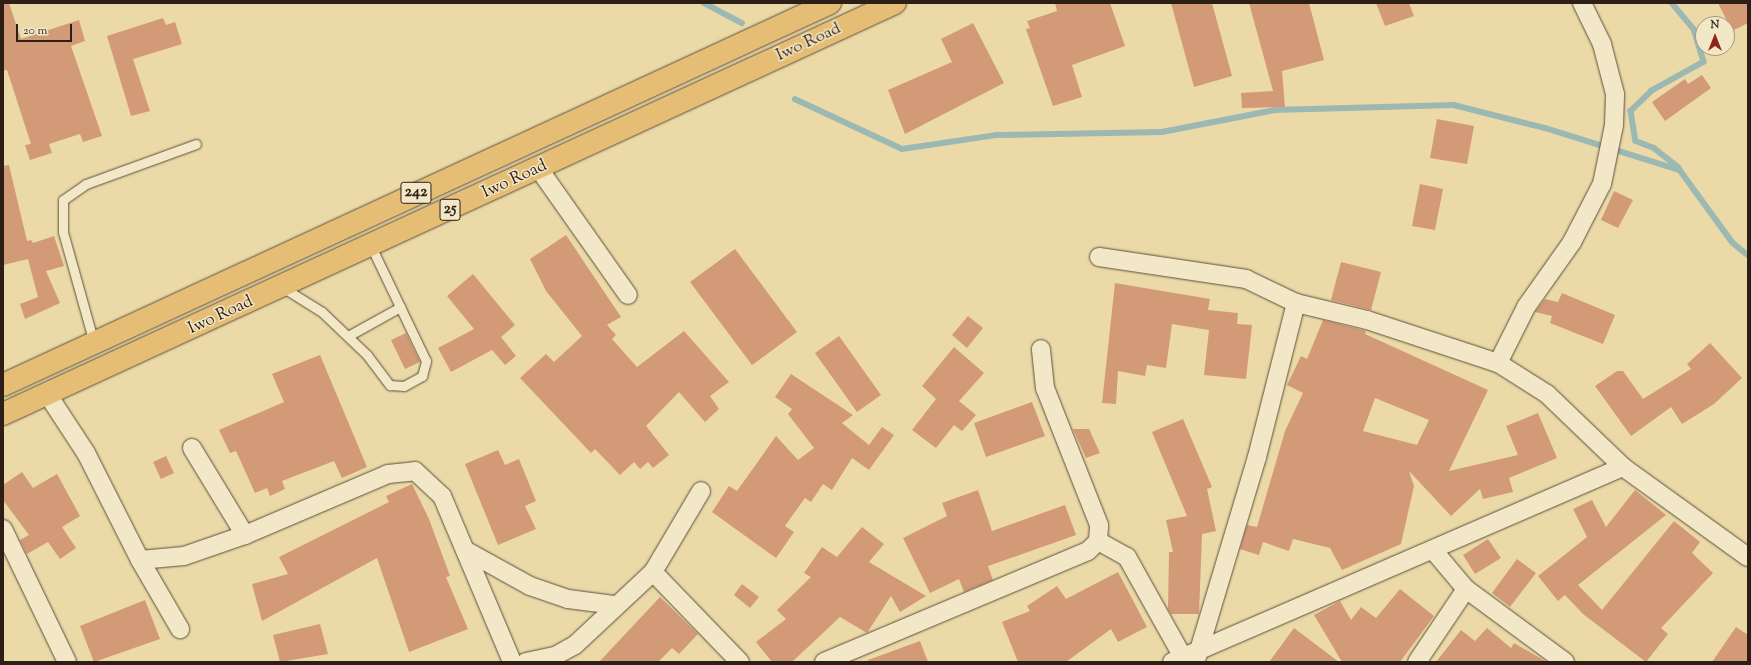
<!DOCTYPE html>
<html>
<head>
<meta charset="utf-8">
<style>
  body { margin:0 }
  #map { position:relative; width:1751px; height:665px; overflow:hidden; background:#ebdaa8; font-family:"Sorts Mill Goudy",serif }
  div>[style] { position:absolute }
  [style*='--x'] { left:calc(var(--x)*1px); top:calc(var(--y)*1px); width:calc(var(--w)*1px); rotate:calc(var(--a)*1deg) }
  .stream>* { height:5.5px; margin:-2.75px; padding:0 2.75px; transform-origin:2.75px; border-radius:2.75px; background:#9bb8b2 }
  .building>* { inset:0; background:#d39a77 }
  .roads { filter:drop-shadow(0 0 1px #5d4e3a) drop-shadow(0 0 1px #5d4e3a) }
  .service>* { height:9px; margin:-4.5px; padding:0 4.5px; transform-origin:4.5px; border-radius:4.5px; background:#f2e7c6 }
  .minor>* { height:18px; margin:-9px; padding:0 9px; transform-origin:9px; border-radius:9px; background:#f2e7c6 }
  .primary>* { height:22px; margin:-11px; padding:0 11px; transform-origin:11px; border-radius:11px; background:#e6bd74 }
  span { translate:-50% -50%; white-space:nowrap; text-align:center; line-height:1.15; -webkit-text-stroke:3px #f2e7c6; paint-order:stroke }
  .shield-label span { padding:1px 3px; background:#f2e7c6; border:1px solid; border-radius:3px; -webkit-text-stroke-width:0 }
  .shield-label { font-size:16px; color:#2e1f16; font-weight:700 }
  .street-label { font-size:17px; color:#2e1f16 }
  .frame { position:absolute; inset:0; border:4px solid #2e1f16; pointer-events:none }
  .north { position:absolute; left:1695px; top:16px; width:40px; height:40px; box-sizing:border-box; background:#f2e7c6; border:1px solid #a49780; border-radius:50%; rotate:0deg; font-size:11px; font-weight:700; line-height:16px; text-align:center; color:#2e1f16 }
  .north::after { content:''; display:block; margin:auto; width:14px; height:18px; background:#8f2418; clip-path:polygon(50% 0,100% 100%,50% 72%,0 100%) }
  .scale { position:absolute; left:16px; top:24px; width:56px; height:18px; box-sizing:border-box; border:2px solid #2e1f16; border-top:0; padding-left:5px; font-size:12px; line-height:14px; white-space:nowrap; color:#2e1f16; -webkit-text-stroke:3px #f2e7c6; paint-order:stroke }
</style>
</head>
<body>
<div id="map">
  <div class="stream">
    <i style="--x:704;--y:3;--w:43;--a:27.8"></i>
    <i style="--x:1672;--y:3;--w:34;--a:50"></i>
    <i style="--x:1694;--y:29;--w:34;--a:73"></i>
    <i style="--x:1704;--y:62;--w:60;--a:150.9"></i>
    <i style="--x:1652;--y:91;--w:29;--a:136"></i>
    <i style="--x:1631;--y:111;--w:30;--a:81"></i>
    <i style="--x:1636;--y:141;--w:19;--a:21"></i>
    <i style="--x:1654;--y:148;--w:31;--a:38"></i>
    <i style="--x:795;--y:99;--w:118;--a:25"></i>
    <i style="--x:902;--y:149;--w:96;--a:-8.4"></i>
    <i style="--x:997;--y:135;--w:165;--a:-1"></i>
    <i style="--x:1162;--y:132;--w:115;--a:-11"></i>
    <i style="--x:1275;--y:110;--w:179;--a:-1.6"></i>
    <i style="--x:1454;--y:105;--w:94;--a:14.2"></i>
    <i style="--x:1545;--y:128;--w:141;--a:17.3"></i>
    <i style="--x:1680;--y:170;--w:90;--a:54"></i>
    <i style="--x:1733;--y:243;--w:19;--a:39"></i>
  </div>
  <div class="building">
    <i style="clip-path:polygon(3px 3px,9px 3px,21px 39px,79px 20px,85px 41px,71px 46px,102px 136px,83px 142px,80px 134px,49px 144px,52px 153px,30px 160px,25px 145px,31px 144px,7px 70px,3px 71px)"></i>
    <i style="clip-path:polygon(1055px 3px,1110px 3px,1125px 46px,1072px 65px,1082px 97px,1053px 106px,1026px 29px,1030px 28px,1027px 21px,1057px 11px)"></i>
    <i style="clip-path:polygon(1171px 3px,1212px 3px,1232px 76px,1194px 87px)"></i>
    <i style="clip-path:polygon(1249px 3px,1309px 3px,1324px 60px,1282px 71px,1285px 107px,1242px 108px,1241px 93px,1273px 91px)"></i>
    <i style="clip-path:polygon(1376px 3px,1409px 3px,1414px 16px,1385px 26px)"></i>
    <i style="clip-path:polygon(1718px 3px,1748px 3px,1748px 23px,1732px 31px)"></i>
    <i style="clip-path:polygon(163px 18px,166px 25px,175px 22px,182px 44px,133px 59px,150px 111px,131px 116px,107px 36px)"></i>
    <i style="clip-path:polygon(973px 23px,1004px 83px,905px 134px,888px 90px,952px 62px,941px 39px)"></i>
    <i style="clip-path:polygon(1702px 75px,1711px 88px,1665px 121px,1652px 102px,1685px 79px,1688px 84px)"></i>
    <i style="clip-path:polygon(1437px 119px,1474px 126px,1467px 164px,1430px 158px)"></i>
    <i style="clip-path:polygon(9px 165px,27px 241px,31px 240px,33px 243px,54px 236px,64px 266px,46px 271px,60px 303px,25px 319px,20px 304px,38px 297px,28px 259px,3px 265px,3px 166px)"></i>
    <i style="clip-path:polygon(1420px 184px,1443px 189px,1435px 230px,1412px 226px)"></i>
    <i style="clip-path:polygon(1614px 191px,1633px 200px,1618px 228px,1601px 220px)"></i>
    <i style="clip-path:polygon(566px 235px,621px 317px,607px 325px,616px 335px,612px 339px,637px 367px,684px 331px,729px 382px,710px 396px,719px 409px,705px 422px,679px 392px,646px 426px,669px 455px,653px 468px,648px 462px,640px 469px,634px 462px,620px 475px,595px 449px,591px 453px,520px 378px,546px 354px,554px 362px,582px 336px,546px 291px,530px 259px)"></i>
    <i style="clip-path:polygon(735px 249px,797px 332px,752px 365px,690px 282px)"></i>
    <i style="clip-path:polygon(1341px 262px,1381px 272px,1371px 310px,1331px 300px)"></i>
    <i style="clip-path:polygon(473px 274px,515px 325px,501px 337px,516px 356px,505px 365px,492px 350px,451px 372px,438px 348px,474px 329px,447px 296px)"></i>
    <i style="clip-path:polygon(1115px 283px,1210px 299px,1208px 310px,1238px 313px,1237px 324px,1252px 325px,1246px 379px,1204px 375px,1209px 330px,1172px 324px,1166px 368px,1147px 365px,1145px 376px,1118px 371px,1116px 404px,1102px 403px)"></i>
    <i style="clip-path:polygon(1562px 293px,1615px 315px,1603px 344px,1550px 323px,1552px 316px,1535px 312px,1545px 299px,1558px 302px)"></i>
    <i style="clip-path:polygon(968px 316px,983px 328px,967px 348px,952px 335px)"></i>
    <i style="clip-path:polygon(evenodd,1323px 320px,1366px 331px,1365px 334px,1488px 390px,1449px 471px,1518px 455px,1506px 426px,1538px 413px,1557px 458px,1509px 478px,1513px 492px,1483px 499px,1480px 489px,1451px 516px,1409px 471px,1414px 486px,1401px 544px,1342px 570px,1330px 548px,1293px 539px,1289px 551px,1263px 542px,1259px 555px,1240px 549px,1247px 525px,1257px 527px,1285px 431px,1303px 393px,1287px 385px,1301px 356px,1307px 359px,1323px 320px,1375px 398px,1429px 420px,1417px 445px,1363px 431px,1375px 398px)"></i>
    <i style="clip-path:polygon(406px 333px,420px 362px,405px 369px,391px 340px)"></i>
    <i style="clip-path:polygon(839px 336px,881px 395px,857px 412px,815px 353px)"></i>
    <i style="clip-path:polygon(1710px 343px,1742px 378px,1714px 404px,1682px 424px,1671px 407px,1631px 436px,1595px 386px,1617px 371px,1623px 371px,1643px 399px,1691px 369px,1687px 364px)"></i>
    <i style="clip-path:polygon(954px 347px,984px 373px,959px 401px,976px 415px,962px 431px,954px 425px,936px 448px,912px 430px,936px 399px,922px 386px)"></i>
    <i style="clip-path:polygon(320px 355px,367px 467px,342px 478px,334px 461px,282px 481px,285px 489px,270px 496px,267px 488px,255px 493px,236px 451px,230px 453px,219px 430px,284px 402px,272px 374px)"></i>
    <i style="clip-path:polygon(791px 374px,853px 415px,842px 423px,869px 445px,882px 427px,894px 435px,869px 470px,852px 458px,832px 490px,823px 484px,811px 502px,805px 498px,785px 526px,794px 532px,776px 558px,712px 512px,729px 486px,737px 491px,776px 436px,798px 460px,814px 448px,788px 414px,792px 409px,775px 397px)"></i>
    <i style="clip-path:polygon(1032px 402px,1045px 436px,986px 457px,974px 423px)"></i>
    <i style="clip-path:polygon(1183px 419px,1212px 487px,1207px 489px,1216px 531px,1202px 534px,1199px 614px,1171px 614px,1168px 609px,1169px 552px,1173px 552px,1166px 520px,1187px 516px,1152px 432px)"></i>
    <i style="clip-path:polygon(1073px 429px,1089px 429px,1100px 453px,1086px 458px)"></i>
    <i style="clip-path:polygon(498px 450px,505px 465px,519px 459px,536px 501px,525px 506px,536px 529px,498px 545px,465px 464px)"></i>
    <i style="clip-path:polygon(166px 456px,174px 473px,161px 479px,153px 462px)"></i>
    <i style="clip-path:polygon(22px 472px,33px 488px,57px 474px,80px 516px,62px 527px,76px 548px,60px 559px,48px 542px,27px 554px,20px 540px,29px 535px,3px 500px,3px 485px)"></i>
    <i style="clip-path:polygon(412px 484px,429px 519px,450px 576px,446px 577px,468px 629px,409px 652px,377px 558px,262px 621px,252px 584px,288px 574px,279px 557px,389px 502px,386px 496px)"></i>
    <i style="clip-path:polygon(978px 490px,992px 531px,1065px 505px,1076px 535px,988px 566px,993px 580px,964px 592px,959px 579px,930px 593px,903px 538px,947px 516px,942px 503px)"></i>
    <i style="clip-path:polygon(1635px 490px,1666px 515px,1578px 585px,1602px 610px,1674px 521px,1700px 542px,1692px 553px,1713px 573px,1661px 628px,1668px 634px,1646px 662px,1583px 614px,1565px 595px,1558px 601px,1538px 576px,1587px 537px,1573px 509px,1592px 500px,1606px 527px)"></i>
    <i style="clip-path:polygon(862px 527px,884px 544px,869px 562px,926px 596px,900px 612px,891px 596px,867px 633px,840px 617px,792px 662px,772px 662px,756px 642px,786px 619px,777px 610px,811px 577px,804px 573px,822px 547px,837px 557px)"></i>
    <i style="clip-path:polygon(1488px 539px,1501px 558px,1475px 574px,1463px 555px)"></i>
    <i style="clip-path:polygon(1517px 559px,1536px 573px,1510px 607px,1492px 593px)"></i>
    <i style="clip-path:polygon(1118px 572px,1147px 627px,1118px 642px,1111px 629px,1066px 662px,1018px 662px,1002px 622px,1030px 611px,1027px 606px,1057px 586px,1066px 599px)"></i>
    <i style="clip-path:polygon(742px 584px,759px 597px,750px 608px,734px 595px)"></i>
    <i style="clip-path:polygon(1400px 589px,1434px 616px,1400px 662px,1342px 662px,1314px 615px,1340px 601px,1351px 620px,1361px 607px,1376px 618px)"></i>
    <i style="clip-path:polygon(660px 597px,698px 634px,679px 654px,672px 648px,658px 662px,599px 662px)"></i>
    <i style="clip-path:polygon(145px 600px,160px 639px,94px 662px,80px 626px)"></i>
    <i style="clip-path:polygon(320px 624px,328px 654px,280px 662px,273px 635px)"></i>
    <i style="clip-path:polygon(1736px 627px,1748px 635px,1748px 662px,1712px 662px)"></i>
    <i style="clip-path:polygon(1294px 628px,1339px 662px,1269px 662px)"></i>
    <i style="clip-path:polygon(1487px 628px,1511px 648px,1514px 643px,1547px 662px,1436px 662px,1461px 630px,1475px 641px)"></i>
    <i style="clip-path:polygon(920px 641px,928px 662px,868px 662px,868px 660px)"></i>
  </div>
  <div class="roads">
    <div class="service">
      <i style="--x:282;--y:287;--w:47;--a:32"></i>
      <i style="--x:322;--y:312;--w:62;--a:43.7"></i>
      <i style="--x:367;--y:355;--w:38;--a:53"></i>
      <i style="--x:390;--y:385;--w:14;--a:4"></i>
      <i style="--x:404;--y:386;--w:21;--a:-29"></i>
      <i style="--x:422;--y:376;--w:16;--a:-75"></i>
      <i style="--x:426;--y:361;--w:127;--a:-115.6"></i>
      <i style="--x:348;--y:336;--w:60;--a:-29.1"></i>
      <i style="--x:94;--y:343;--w:115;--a:-105.6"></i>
      <i style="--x:63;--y:232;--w:32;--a:-90"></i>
      <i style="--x:63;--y:200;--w:28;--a:-35"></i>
      <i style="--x:86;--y:184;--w:117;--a:-20"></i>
    </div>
    <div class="minor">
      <i style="--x:539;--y:169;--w:154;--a:54.8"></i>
      <i style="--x:1099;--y:257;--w:149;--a:8.5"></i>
      <i style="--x:1246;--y:279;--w:55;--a:25.6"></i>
      <i style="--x:1296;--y:303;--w:73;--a:13.5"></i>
      <i style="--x:1367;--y:320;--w:138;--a:18.2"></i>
      <i style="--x:1498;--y:363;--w:58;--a:32.3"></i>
      <i style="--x:1547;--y:394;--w:105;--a:43.8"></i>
      <i style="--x:1623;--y:467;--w:154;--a:35.8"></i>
      <i style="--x:1498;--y:363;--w:63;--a:-63.4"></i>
      <i style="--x:1526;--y:307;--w:80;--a:-54.7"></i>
      <i style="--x:1572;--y:242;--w:65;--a:-62.7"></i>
      <i style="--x:1602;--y:184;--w:60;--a:-78.5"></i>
      <i style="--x:1614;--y:125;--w:31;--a:-88"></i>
      <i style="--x:1615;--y:94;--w:52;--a:-104.6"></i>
      <i style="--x:1602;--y:44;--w:46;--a:-116"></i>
      <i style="--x:48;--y:395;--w:69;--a:56.8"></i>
      <i style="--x:86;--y:453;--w:120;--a:63.2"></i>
      <i style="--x:140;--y:560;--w:80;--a:59.9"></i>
      <i style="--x:192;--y:448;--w:102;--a:58.7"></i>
      <i style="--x:3;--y:529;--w:148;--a:64.3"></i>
      <i style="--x:1098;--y:541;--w:33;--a:29"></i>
      <i style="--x:1127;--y:557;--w:115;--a:60.8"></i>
      <i style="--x:465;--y:550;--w:74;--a:29"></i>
      <i style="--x:530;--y:586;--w:40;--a:18.9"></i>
      <i style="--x:568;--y:599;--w:46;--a:7.4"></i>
      <i style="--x:1433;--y:550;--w:51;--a:49.8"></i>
      <i style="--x:1466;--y:589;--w:123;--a:36.4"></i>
      <i style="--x:140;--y:560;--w:44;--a:-5.2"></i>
      <i style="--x:184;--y:556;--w:65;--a:-19"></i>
      <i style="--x:245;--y:535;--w:155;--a:-23.1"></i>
      <i style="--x:388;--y:474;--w:27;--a:-6"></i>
      <i style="--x:415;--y:471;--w:37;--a:43"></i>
      <i style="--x:442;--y:496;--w:180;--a:67.1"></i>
      <i style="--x:653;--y:572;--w:125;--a:46"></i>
      <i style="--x:1197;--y:657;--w:209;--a:-73.3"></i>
      <i style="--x:1257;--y:457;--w:159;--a:-75.8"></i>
      <i style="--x:526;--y:662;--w:30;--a:-12"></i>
      <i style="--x:555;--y:656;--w:23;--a:-29"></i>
      <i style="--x:575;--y:645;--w:107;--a:-43.1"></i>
      <i style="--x:653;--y:572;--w:94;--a:-59.3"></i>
      <i style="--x:824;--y:662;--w:286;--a:-22.8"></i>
      <i style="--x:1088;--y:551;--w:14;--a:-45"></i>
      <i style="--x:1098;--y:541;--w:16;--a:-86"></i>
      <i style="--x:1099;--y:525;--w:147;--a:-111.5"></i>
      <i style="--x:1045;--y:388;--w:39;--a:-96"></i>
      <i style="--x:1172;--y:662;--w:491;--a:-23.4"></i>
      <i style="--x:1417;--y:662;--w:88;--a:-56.1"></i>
    </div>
    <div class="primary">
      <i style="--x:3;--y:385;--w:911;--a:-24.79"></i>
      <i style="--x:3;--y:414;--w:982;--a:-24.74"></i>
    </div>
  </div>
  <div class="shield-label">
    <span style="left:416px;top:193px">242</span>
    <span style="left:450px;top:210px">25</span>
  </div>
  <div class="street-label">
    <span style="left:809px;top:43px;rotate:-25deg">Iwo Road</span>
    <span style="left:515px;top:180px;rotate:-25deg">Iwo Road</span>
    <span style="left:221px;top:316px;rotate:-25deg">Iwo Road</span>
  </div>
  <div class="frame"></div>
  <div class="north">N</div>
  <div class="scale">20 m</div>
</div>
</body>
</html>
